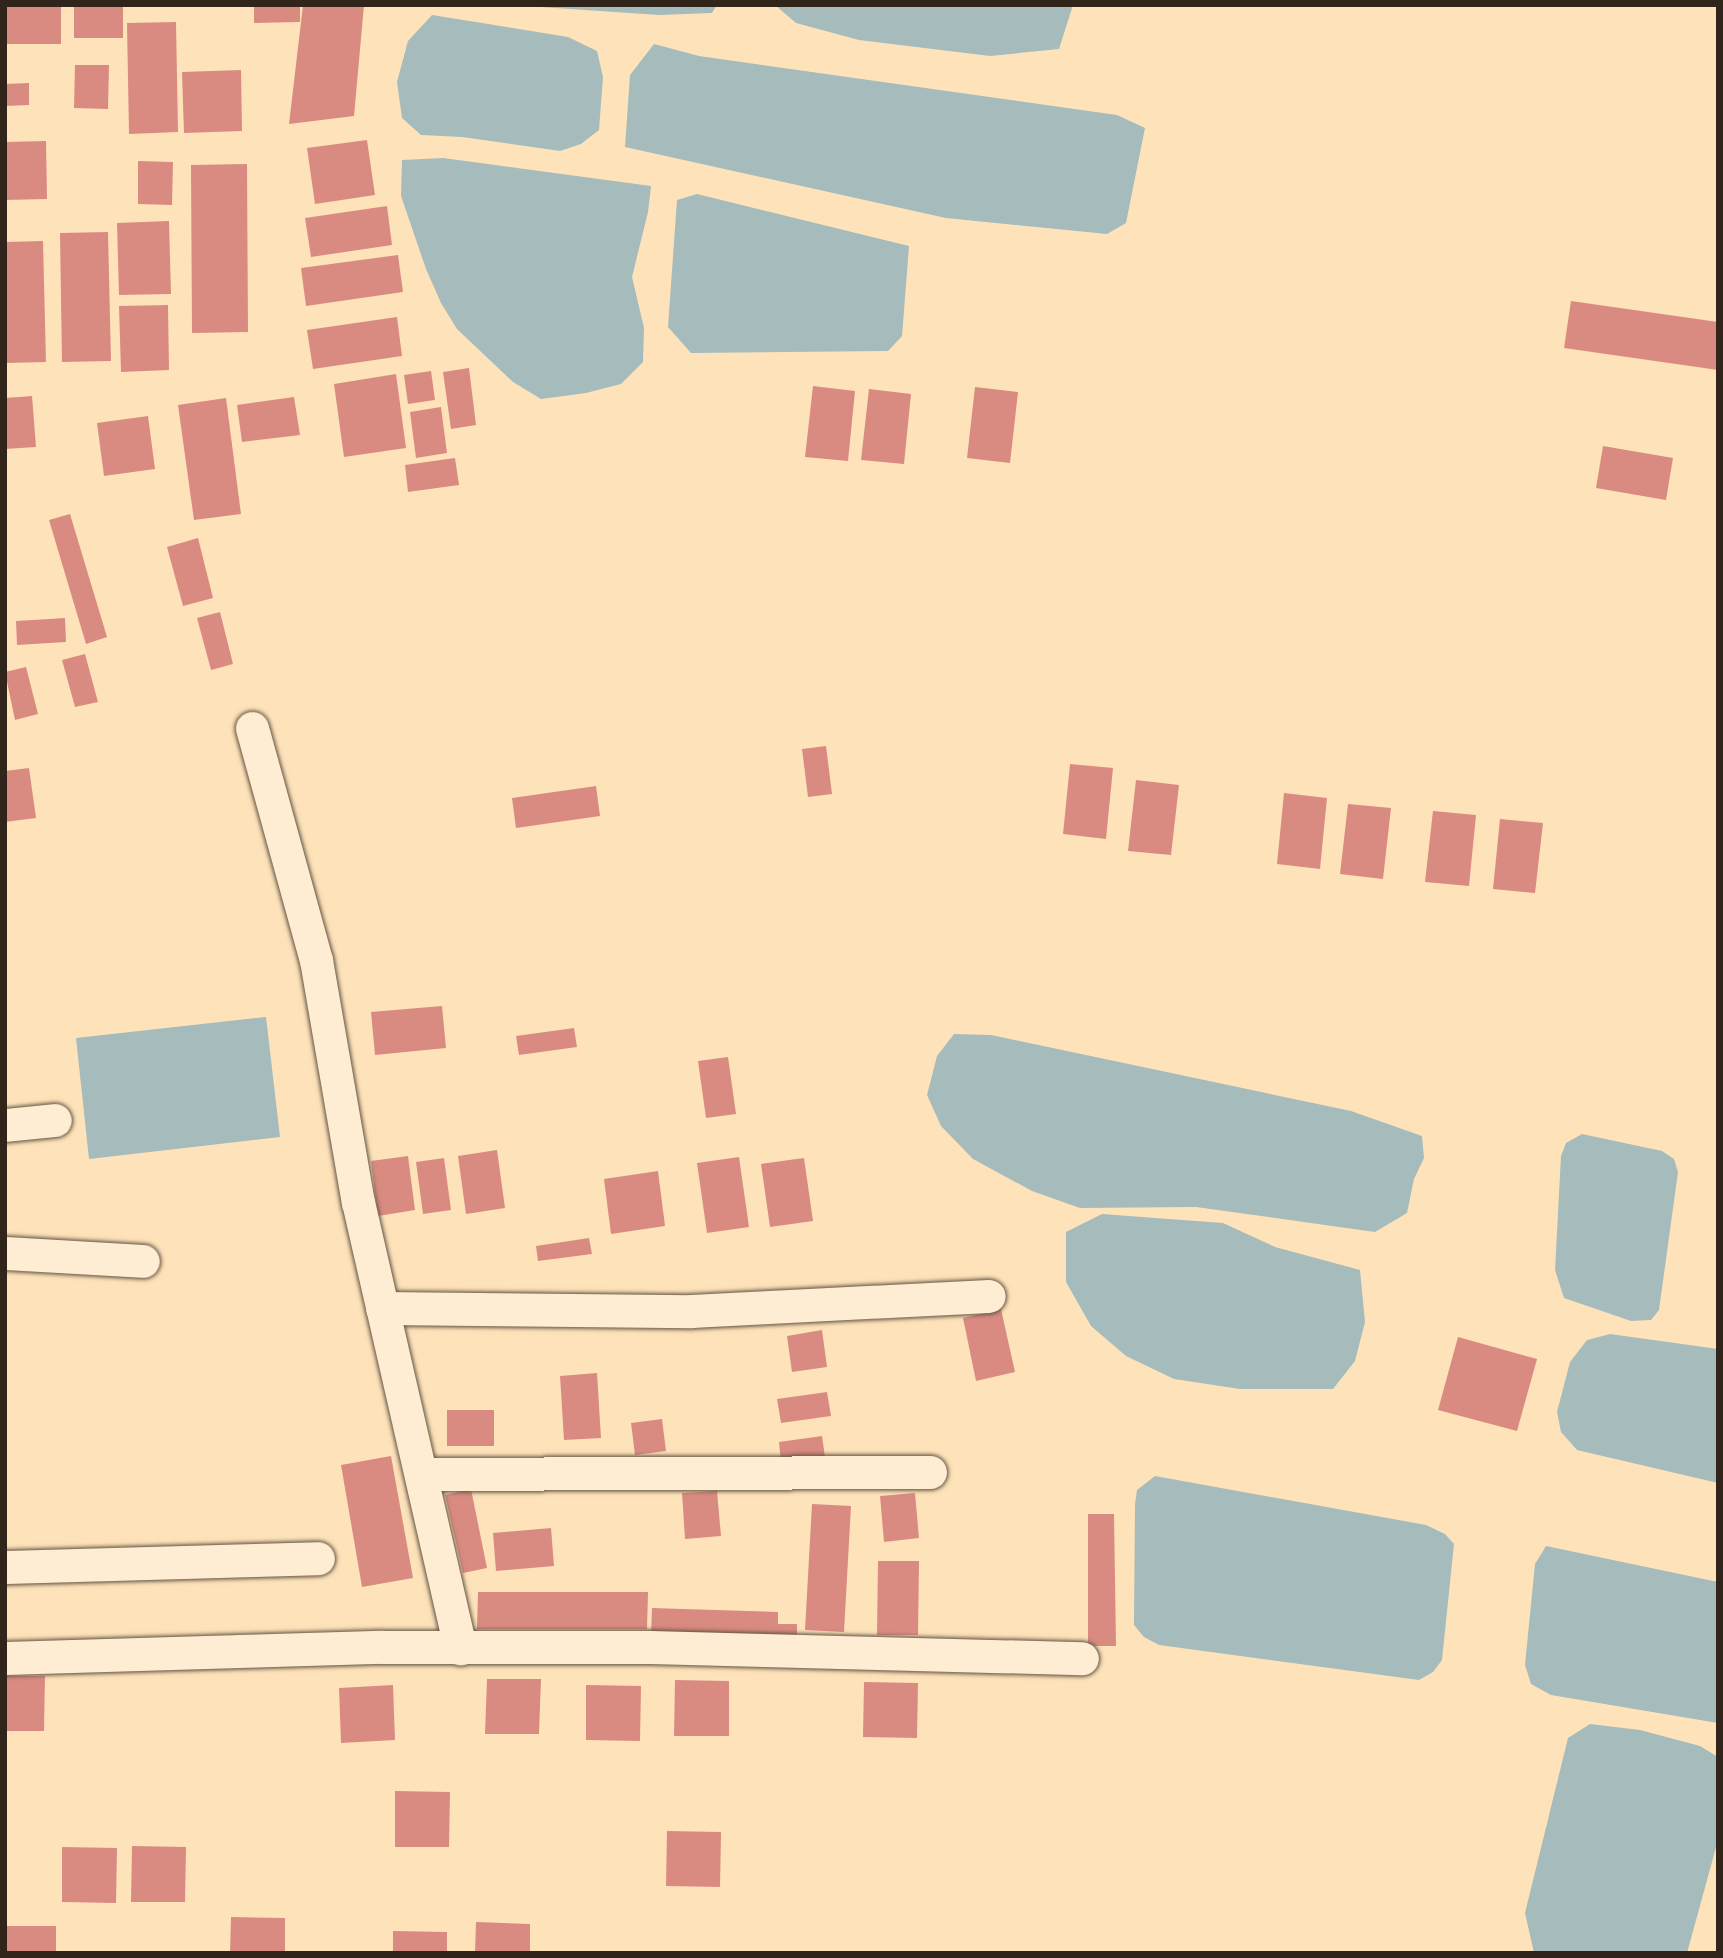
<!DOCTYPE html>
<html>
<head>
<meta charset="utf-8">
<style>
  body { margin:0 }
  #map { position:relative; width:1723px; height:1958px; overflow:hidden; background:#fee3ba; font-family:"IM FELL DW Pica",serif }
  div>[style] { position:absolute }
  [style*='--x'] { left:calc(var(--x)*1px); top:calc(var(--y)*1px); width:calc(var(--w)*1px); rotate:calc(var(--a)*1deg) }
  .water>* { inset:0; background:#a6bbbc }
  .building>* { inset:0; background:#da8b81 }
  .roads { filter:drop-shadow(0 0 2px #645443) drop-shadow(0 0 2px #645443) }
  .street>* { height:33px; margin:-16.5px; padding:0 16.5px; transform-origin:16.5px; border-radius:16.5px; background:#feedd2 }
  span { translate:-50% -50%; white-space:nowrap; text-align:center; line-height:1.15; -webkit-text-stroke:5px #feedd2; paint-order:stroke }
  .frame { position:absolute; inset:0; border:7px solid #30241b; pointer-events:none }
</style>
</head>
<body>
<div id="map">
  <div class="water">
    <i style="clip-path:polygon(511px 5px,717px 5px,712px 13px,659px 15px)"></i>
    <i style="clip-path:polygon(775px 5px,1073px 5px,1059px 49px,990px 56px,859px 40px,796px 23px)"></i>
    <i style="clip-path:polygon(432px 15px,568px 37px,597px 51px,603px 77px,599px 130px,581px 144px,560px 151px,462px 137px,421px 135px,402px 118px,397px 82px,408px 41px)"></i>
    <i style="clip-path:polygon(654px 44px,699px 56px,1117px 115px,1145px 128px,1126px 223px,1107px 234px,946px 218px,625px 147px,630px 75px)"></i>
    <i style="clip-path:polygon(443px 158px,651px 186px,648px 212px,632px 277px,644px 328px,643px 362px,621px 384px,586px 393px,541px 399px,513px 382px,457px 329px,441px 303px,426px 269px,401px 196px,402px 160px)"></i>
    <i style="clip-path:polygon(697px 194px,909px 246px,902px 336px,888px 351px,691px 353px,668px 327px,677px 200px)"></i>
    <i style="clip-path:polygon(266px 1017px,280px 1137px,89px 1159px,76px 1038px)"></i>
    <i style="clip-path:polygon(954px 1034px,991px 1035px,1351px 1111px,1422px 1136px,1424px 1158px,1414px 1179px,1407px 1213px,1375px 1232px,1196px 1207px,1080px 1208px,1032px 1191px,973px 1159px,941px 1126px,927px 1095px,937px 1056px)"></i>
    <i style="clip-path:polygon(1582px 1134px,1662px 1151px,1674px 1159px,1678px 1172px,1659px 1310px,1651px 1320px,1631px 1321px,1564px 1298px,1555px 1270px,1561px 1156px,1566px 1143px)"></i>
    <i style="clip-path:polygon(1102px 1214px,1223px 1223px,1275px 1247px,1360px 1270px,1365px 1322px,1355px 1361px,1333px 1389px,1240px 1389px,1174px 1379px,1126px 1356px,1091px 1326px,1066px 1282px,1066px 1232px)"></i>
    <i style="clip-path:polygon(1610px 1334px,1718px 1349px,1718px 1483px,1577px 1450px,1561px 1432px,1557px 1412px,1570px 1362px,1587px 1340px)"></i>
    <i style="clip-path:polygon(1155px 1476px,1426px 1525px,1445px 1534px,1454px 1544px,1442px 1660px,1433px 1672px,1419px 1680px,1159px 1645px,1144px 1637px,1134px 1625px,1135px 1504px,1137px 1490px)"></i>
    <i style="clip-path:polygon(1546px 1546px,1718px 1582px,1718px 1723px,1551px 1695px,1531px 1684px,1525px 1665px,1535px 1564px)"></i>
    <i style="clip-path:polygon(1590px 1724px,1640px 1730px,1700px 1746px,1718px 1757px,1718px 1840px,1687px 1953px,1534px 1953px,1525px 1913px,1568px 1738px)"></i>
  </div>
  <div class="building">
    <i style="clip-path:polygon(5px 5px,61px 5px,61px 44px,5px 44px)"></i>
    <i style="clip-path:polygon(74px 5px,123px 5px,123px 38px,74px 38px)"></i>
    <i style="clip-path:polygon(254px 5px,300px 5px,300px 22px,254px 23px)"></i>
    <i style="clip-path:polygon(303px 5px,364px 5px,354px 116px,289px 124px)"></i>
    <i style="clip-path:polygon(176px 22px,178px 132px,129px 134px,127px 23px)"></i>
    <i style="clip-path:polygon(75px 65px,109px 65px,108px 109px,74px 108px)"></i>
    <i style="clip-path:polygon(241px 70px,242px 131px,184px 133px,182px 72px)"></i>
    <i style="clip-path:polygon(29px 83px,29px 105px,5px 106px,5px 84px)"></i>
    <i style="clip-path:polygon(367px 140px,375px 195px,315px 204px,307px 148px)"></i>
    <i style="clip-path:polygon(46px 141px,47px 199px,5px 200px,5px 142px)"></i>
    <i style="clip-path:polygon(138px 161px,173px 162px,172px 205px,138px 204px)"></i>
    <i style="clip-path:polygon(247px 164px,248px 332px,192px 333px,191px 165px)"></i>
    <i style="clip-path:polygon(387px 206px,392px 245px,311px 257px,305px 218px)"></i>
    <i style="clip-path:polygon(169px 221px,171px 294px,119px 295px,117px 223px)"></i>
    <i style="clip-path:polygon(108px 232px,111px 361px,62px 362px,60px 233px)"></i>
    <i style="clip-path:polygon(43px 241px,46px 362px,5px 363px,5px 242px)"></i>
    <i style="clip-path:polygon(398px 255px,403px 292px,306px 306px,301px 268px)"></i>
    <i style="clip-path:polygon(1571px 301px,1718px 322px,1718px 370px,1564px 348px)"></i>
    <i style="clip-path:polygon(168px 305px,169px 370px,121px 372px,119px 306px)"></i>
    <i style="clip-path:polygon(397px 317px,402px 356px,313px 369px,307px 330px)"></i>
    <i style="clip-path:polygon(469px 368px,476px 425px,451px 429px,443px 372px)"></i>
    <i style="clip-path:polygon(431px 371px,435px 400px,408px 404px,404px 375px)"></i>
    <i style="clip-path:polygon(396px 374px,406px 448px,344px 457px,334px 384px)"></i>
    <i style="clip-path:polygon(813px 386px,855px 391px,848px 461px,805px 457px)"></i>
    <i style="clip-path:polygon(975px 387px,1018px 392px,1010px 463px,967px 458px)"></i>
    <i style="clip-path:polygon(869px 389px,911px 394px,904px 464px,861px 460px)"></i>
    <i style="clip-path:polygon(32px 396px,36px 447px,5px 449px,5px 398px)"></i>
    <i style="clip-path:polygon(294px 397px,300px 435px,242px 442px,237px 405px)"></i>
    <i style="clip-path:polygon(226px 398px,241px 514px,194px 520px,178px 405px)"></i>
    <i style="clip-path:polygon(441px 407px,447px 453px,416px 458px,410px 412px)"></i>
    <i style="clip-path:polygon(148px 416px,155px 469px,104px 476px,97px 423px)"></i>
    <i style="clip-path:polygon(1603px 446px,1673px 458px,1666px 500px,1596px 488px)"></i>
    <i style="clip-path:polygon(455px 458px,459px 485px,408px 492px,405px 465px)"></i>
    <i style="clip-path:polygon(70px 514px,107px 637px,86px 644px,49px 520px)"></i>
    <i style="clip-path:polygon(198px 538px,213px 598px,183px 606px,167px 547px)"></i>
    <i style="clip-path:polygon(220px 612px,233px 664px,211px 670px,197px 618px)"></i>
    <i style="clip-path:polygon(65px 618px,66px 642px,17px 645px,16px 621px)"></i>
    <i style="clip-path:polygon(85px 654px,98px 702px,75px 707px,62px 660px)"></i>
    <i style="clip-path:polygon(26px 667px,38px 714px,15px 720px,5px 672px)"></i>
    <i style="clip-path:polygon(826px 746px,832px 794px,808px 797px,802px 749px)"></i>
    <i style="clip-path:polygon(1070px 764px,1113px 768px,1106px 839px,1063px 834px)"></i>
    <i style="clip-path:polygon(29px 768px,36px 818px,5px 822px,5px 771px)"></i>
    <i style="clip-path:polygon(1136px 780px,1179px 785px,1171px 855px,1128px 851px)"></i>
    <i style="clip-path:polygon(596px 786px,600px 816px,516px 828px,512px 798px)"></i>
    <i style="clip-path:polygon(1284px 793px,1327px 798px,1320px 869px,1277px 864px)"></i>
    <i style="clip-path:polygon(1348px 804px,1391px 808px,1383px 879px,1340px 874px)"></i>
    <i style="clip-path:polygon(1433px 811px,1476px 815px,1469px 886px,1425px 882px)"></i>
    <i style="clip-path:polygon(1500px 819px,1543px 823px,1535px 893px,1493px 889px)"></i>
    <i style="clip-path:polygon(442px 1006px,446px 1048px,375px 1055px,371px 1012px)"></i>
    <i style="clip-path:polygon(574px 1028px,577px 1047px,519px 1055px,516px 1036px)"></i>
    <i style="clip-path:polygon(728px 1057px,736px 1114px,706px 1118px,698px 1061px)"></i>
    <i style="clip-path:polygon(497px 1150px,505px 1208px,466px 1214px,458px 1156px)"></i>
    <i style="clip-path:polygon(408px 1156px,415px 1210px,378px 1216px,371px 1161px)"></i>
    <i style="clip-path:polygon(739px 1157px,749px 1227px,707px 1233px,697px 1163px)"></i>
    <i style="clip-path:polygon(444px 1158px,451px 1210px,423px 1214px,416px 1162px)"></i>
    <i style="clip-path:polygon(804px 1158px,813px 1221px,770px 1227px,761px 1164px)"></i>
    <i style="clip-path:polygon(658px 1171px,665px 1226px,611px 1234px,604px 1179px)"></i>
    <i style="clip-path:polygon(589px 1238px,592px 1254px,538px 1261px,536px 1246px)"></i>
    <i style="clip-path:polygon(1001px 1309px,1015px 1372px,976px 1381px,963px 1318px)"></i>
    <i style="clip-path:polygon(822px 1330px,827px 1367px,792px 1372px,787px 1336px)"></i>
    <i style="clip-path:polygon(1458px 1337px,1537px 1359px,1517px 1431px,1438px 1410px)"></i>
    <i style="clip-path:polygon(597px 1373px,601px 1438px,564px 1440px,560px 1376px)"></i>
    <i style="clip-path:polygon(827px 1392px,831px 1416px,781px 1423px,777px 1399px)"></i>
    <i style="clip-path:polygon(447px 1410px,494px 1410px,494px 1446px,447px 1446px)"></i>
    <i style="clip-path:polygon(662px 1419px,666px 1451px,635px 1455px,631px 1423px)"></i>
    <i style="clip-path:polygon(822px 1436px,825px 1457px,781px 1463px,779px 1442px)"></i>
    <i style="clip-path:polygon(391px 1456px,413px 1578px,362px 1587px,341px 1465px)"></i>
    <i style="clip-path:polygon(471px 1489px,487px 1568px,463px 1573px,445px 1495px)"></i>
    <i style="clip-path:polygon(717px 1491px,721px 1536px,685px 1539px,682px 1493px)"></i>
    <i style="clip-path:polygon(915px 1493px,919px 1538px,884px 1542px,880px 1496px)"></i>
    <i style="clip-path:polygon(812px 1504px,851px 1506px,844px 1632px,805px 1630px)"></i>
    <i style="clip-path:polygon(1088px 1514px,1114px 1514px,1116px 1646px,1088px 1646px)"></i>
    <i style="clip-path:polygon(551px 1528px,554px 1566px,496px 1571px,493px 1533px)"></i>
    <i style="clip-path:polygon(878px 1561px,919px 1561px,918px 1635px,877px 1635px)"></i>
    <i style="clip-path:polygon(478px 1592px,648px 1592px,647px 1629px,477px 1629px)"></i>
    <i style="clip-path:polygon(652px 1608px,778px 1612px,778px 1624px,797px 1624px,797px 1639px,651px 1635px)"></i>
    <i style="clip-path:polygon(5px 1676px,45px 1676px,44px 1731px,5px 1731px)"></i>
    <i style="clip-path:polygon(487px 1679px,541px 1679px,539px 1734px,485px 1734px)"></i>
    <i style="clip-path:polygon(675px 1680px,729px 1681px,729px 1736px,674px 1736px)"></i>
    <i style="clip-path:polygon(864px 1682px,918px 1683px,917px 1738px,863px 1737px)"></i>
    <i style="clip-path:polygon(393px 1685px,395px 1740px,341px 1743px,339px 1688px)"></i>
    <i style="clip-path:polygon(586px 1685px,641px 1686px,640px 1741px,586px 1740px)"></i>
    <i style="clip-path:polygon(395px 1791px,450px 1792px,449px 1847px,395px 1847px)"></i>
    <i style="clip-path:polygon(667px 1831px,721px 1832px,720px 1887px,666px 1886px)"></i>
    <i style="clip-path:polygon(132px 1846px,186px 1847px,185px 1902px,131px 1902px)"></i>
    <i style="clip-path:polygon(62px 1847px,117px 1848px,116px 1903px,62px 1902px)"></i>
    <i style="clip-path:polygon(231px 1917px,285px 1918px,285px 1953px,230px 1953px)"></i>
    <i style="clip-path:polygon(476px 1922px,530px 1924px,530px 1953px,475px 1953px)"></i>
    <i style="clip-path:polygon(5px 1926px,56px 1926px,56px 1953px,5px 1953px)"></i>
    <i style="clip-path:polygon(393px 1931px,447px 1932px,447px 1953px,393px 1953px)"></i>
  </div>
  <div class="roads">
    <div class="street">
      <i style="--x:252;--y:728;--w:241;--a:74.6"></i>
      <i style="--x:316;--y:960;--w:246;--a:80.2"></i>
      <i style="--x:358;--y:1202;--w:458;--a:77.1"></i>
      <i style="--x:5;--y:1125;--w:50;--a:-5.7"></i>
      <i style="--x:5;--y:1253;--w:138;--a:3.3"></i>
      <i style="--x:382;--y:1308;--w:309;--a:0.6"></i>
      <i style="--x:691;--y:1311;--w:298;--a:-2.9"></i>
      <i style="--x:421;--y:1474;--w:509;--a:-0.23"></i>
      <i style="--x:5;--y:1567;--w:313;--a:-1.6"></i>
      <i style="--x:5;--y:1658;--w:377;--a:-1.7"></i>
      <i style="--x:382;--y:1647;--w:268;--a:0"></i>
      <i style="--x:650;--y:1647;--w:432;--a:1.5"></i>
    </div>
  </div>
  <div class="frame"></div>
</div>
</body>
</html>
